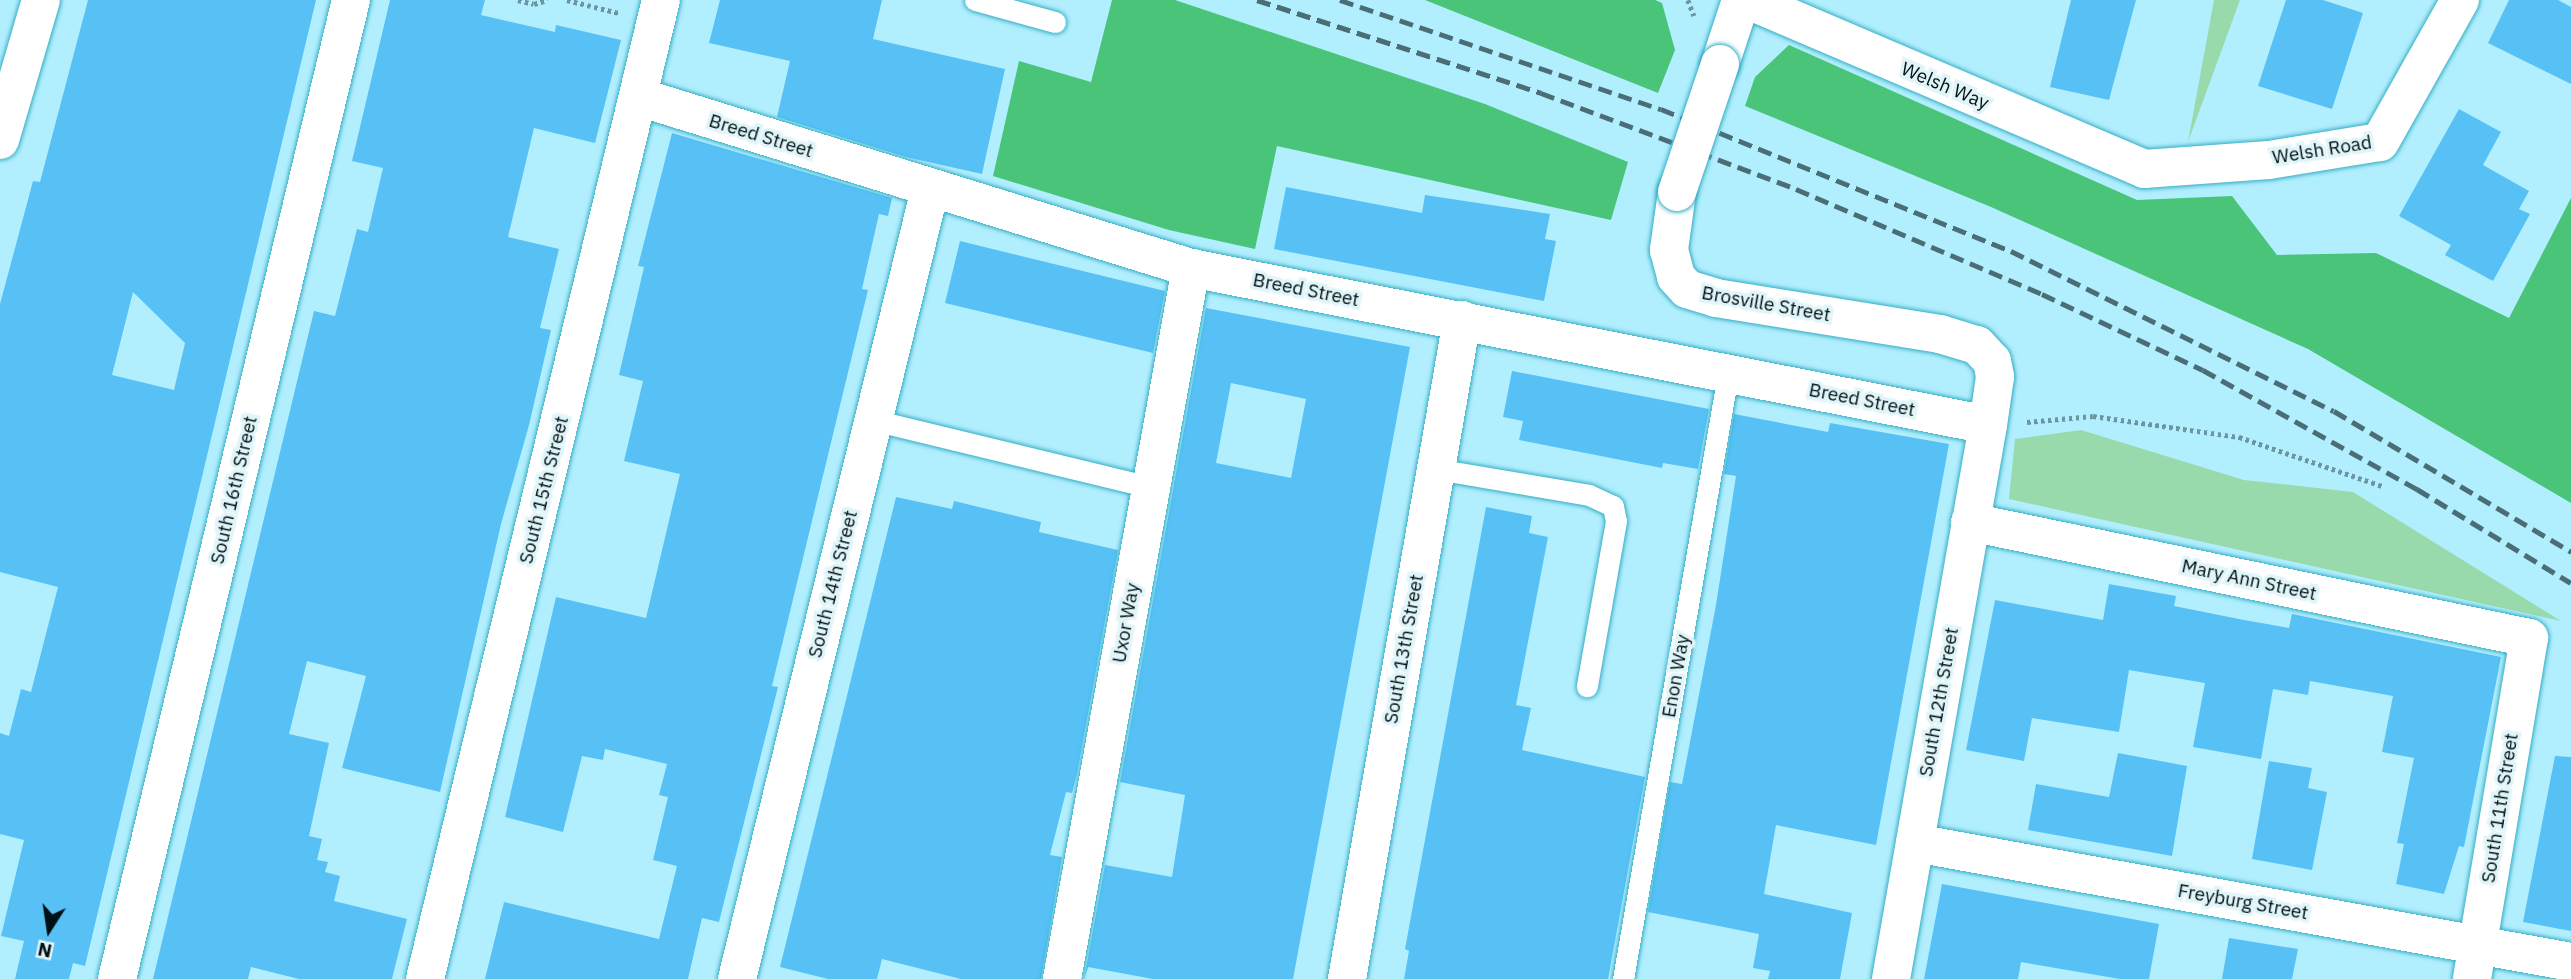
<!DOCTYPE html>
<html>
<head>
<meta charset="utf-8">
<style>
  body { margin:0 }
  #map { position:relative; width:2571px; height:979px; overflow:hidden; background:#b2effe; font-family:"IBM Plex Sans",sans-serif }
  div>[style] { position:absolute }
  [style*='--x'] { left:calc(var(--x)*1px); top:calc(var(--y)*1px); width:calc(var(--w)*1px); rotate:calc(var(--a)*1deg) }
  .green>* { inset:0; background:#98daab }
  .forest>* { inset:0; background:#49c479 }
  .building>* { inset:0; background:#57c1f6 }
  .path>* { height:4.5px; margin-top:-2.25px; transform-origin:0; background:repeating-linear-gradient(90deg,#6b96a1 0 3.5px,transparent 0 7px) }
  .roads { filter:drop-shadow(0 0 2px #35aec5) drop-shadow(0 0 2px #35aec5) }
  .lane>* { height:21px; margin:-10.5px; padding:0 10.5px; transform-origin:10.5px; border-radius:10.5px; background:#fff }
  .street>* { height:38px; margin:-19px; padding:0 19px; transform-origin:19px; border-radius:19px; background:#fff }
  .secondary>* { height:38px; margin:-19px; padding:0 19px; transform-origin:19px; border-radius:19px; background:#fff }
  .rail>* { height:5px; margin-top:-2.5px; transform-origin:0; background:repeating-linear-gradient(90deg,#4a6d76 0 14px,transparent 0 21px) }
  .bridges { filter:drop-shadow(0 0 2px #35aec5) drop-shadow(0 0 2px #35aec5) }
  .secondary-bridge>* { height:38px; margin:-19px; padding:0 19px; transform-origin:19px; border-radius:19px; background:#fff }
  span { translate:-50% -50%; white-space:nowrap; text-align:center; line-height:1.15; -webkit-text-stroke:7px #e1f5f9; paint-order:stroke }
  .street-label { font-size:19px; color:#001116 }
  .north { position:absolute; left:14px; top:895px; width:70px; height:70px; -webkit-text-stroke:5px #e1f5f9; paint-order:stroke; rotate:192deg; font-size:19px; font-weight:700; line-height:28px; text-align:center; color:#001116 }
  .north::after { content:''; display:block; margin:auto; width:24px; height:32px; background:#001116; clip-path:polygon(50% 0,100% 100%,50% 72%,0 100%) }
</style>
</head>
<body>
<div id="map">
  <div class="green">
    <i style="clip-path:polygon(2214px 0,2240px 0,2188px 142px)"></i>
    <i style="clip-path:polygon(2081px 430px,2244px 480px,2353px 492px,2561px 621px,2009px 499px,2015px 439px)"></i>
  </div>
  <div class="forest">
    <i style="clip-path:polygon(1112px 0,1175px 0,1485px 104px,1628px 162px,1611px 220px,1277px 146px,1255px 249px,1169px 230px,993px 176px,1019px 61px,1091px 82px)"></i>
    <i style="clip-path:polygon(1425px 0,1655px 0,1662px 3px,1675px 50px,1658px 93px)"></i>
    <i style="clip-path:polygon(1789px 45px,2137px 200px,2232px 196px,2277px 255px,2376px 253px,2509px 318px,2571px 198px,2571px 503px,2308px 349px,1991px 207px,1745px 106px,1755px 77px)"></i>
  </div>
  <div class="building">
    <i style="clip-path:polygon(evenodd,88px 0,316px 0,85px 966px,73px 963px,69px 979px,15px 979px,24px 941px,1px 936px,24px 840px,0 834px,0 733px,9px 736px,21px 689px,31px 692px,58px 587px,0 572px,0 304px,33px 181px,40px 182px,88px 0,133px 292px,185px 343px,174px 390px,112px 375px,133px 292px)"></i>
    <i style="clip-path:polygon(390px 0,485px 0,481px 15px,555px 32px,556px 25px,621px 40px,595px 143px,534px 128px,508px 237px,559px 249px,540px 328px,551px 330px,529px 425px,501px 524px,440px 792px,342px 768px,366px 676px,307px 661px,289px 734px,329px 743px,309px 836px,322px 839px,317px 860px,328px 862px,325px 872px,340px 876px,334px 901px,407px 919px,392px 979px,299px 979px,251px 967px,248px 979px,153px 979px,314px 311px,335px 316px,357px 229px,368px 232px,383px 168px,352px 161px)"></i>
    <i style="clip-path:polygon(720px 0,882px 0,873px 39px,1005px 69px,982px 174px,906px 157px,777px 117px,790px 61px,709px 43px)"></i>
    <i style="clip-path:polygon(2071px 0,2136px 0,2109px 100px,2050px 87px)"></i>
    <i style="clip-path:polygon(2286px 0,2323px 0,2363px 13px,2332px 109px,2258px 86px)"></i>
    <i style="clip-path:polygon(2509px 0,2558px 0,2571px 7px,2571px 84px,2488px 43px)"></i>
    <i style="clip-path:polygon(2459px 109px,2501px 132px,2483px 165px,2529px 191px,2519px 209px,2530px 214px,2493px 281px,2445px 255px,2451px 245px,2399px 216px)"></i>
    <i style="clip-path:polygon(672px 133px,892px 198px,888px 216px,879px 214px,862px 289px,868px 290px,772px 686px,778px 687px,719px 922px,702px 918px,688px 979px,485px 979px,504px 902px,659px 939px,677px 866px,653px 860px,668px 797px,659px 795px,667px 764px,605px 749px,603px 760px,582px 756px,563px 832px,505px 817px,556px 597px,646px 618px,680px 474px,624px 461px,643px 381px,619px 375px,644px 267px,638px 266px)"></i>
    <i style="clip-path:polygon(1286px 187px,1422px 213px,1425px 195px,1550px 214px,1545px 239px,1556px 241px,1544px 301px,1274px 249px)"></i>
    <i style="clip-path:polygon(960px 241px,1165px 291px,1153px 353px,945px 303px)"></i>
    <i style="clip-path:polygon(evenodd,1206px 308px,1410px 347px,1293px 979px,1153px 979px,1088px 967px,1084px 979px,1105px 865px,1172px 877px,1185px 795px,1120px 782px,1206px 308px,1231px 383px,1306px 399px,1291px 478px,1216px 463px,1231px 383px)"></i>
    <i style="clip-path:polygon(1512px 371px,1709px 409px,1698px 469px,1663px 463px,1662px 468px,1519px 440px,1523px 421px,1503px 417px)"></i>
    <i style="clip-path:polygon(1734px 414px,1828px 432px,1830px 423px,1949px 444px,1876px 845px,1776px 825px,1764px 894px,1852px 913px,1840px 979px,1768px 979px,1770px 971px,1753px 968px,1759px 934px,1648px 912px,1670px 782px,1682px 784px,1716px 605px,1736px 476px,1724px 474px)"></i>
    <i style="clip-path:polygon(896px 497px,952px 509px,954px 501px,1041px 522px,1039px 532px,1118px 550px,1077px 774px,1072px 793px,1066px 792px,1050px 855px,1062px 857px,1041px 979px,961px 979px,882px 959px,877px 979px,828px 979px,780px 967px)"></i>
    <i style="clip-path:polygon(1486px 507px,1532px 516px,1529px 533px,1548px 537px,1516px 705px,1531px 708px,1522px 750px,1645px 777px,1608px 979px,1404px 979px,1409px 951px,1405px 949px)"></i>
    <i style="clip-path:polygon(2109px 584px,2176px 596px,2174px 606px,2244px 620px,2289px 628px,2292px 614px,2501px 657px,2464px 847px,2459px 846px,2444px 894px,2396px 884px,2404px 844px,2397px 843px,2414px 758px,2382px 752px,2393px 696px,2310px 681px,2308px 695px,2273px 689px,2261px 759px,2193px 747px,2205px 683px,2129px 670px,2119px 732px,2032px 718px,2024px 761px,1966px 750px,1995px 600px,2103px 620px)"></i>
    <i style="clip-path:polygon(2118px 753px,2187px 766px,2172px 856px,2028px 830px,2036px 784px,2109px 797px)"></i>
    <i style="clip-path:polygon(2555px 756px,2571px 757px,2571px 931px,2523px 922px)"></i>
    <i style="clip-path:polygon(2269px 761px,2312px 768px,2308px 788px,2327px 792px,2312px 870px,2252px 859px)"></i>
    <i style="clip-path:polygon(1942px 884px,2159px 924px,2149px 979px,2120px 979px,2021px 962px,2018px 979px,1924px 979px)"></i>
    <i style="clip-path:polygon(2229px 938px,2298px 949px,2292px 979px,2222px 979px)"></i>
  </div>
  <div class="path">
    <i style="--x:518;--y:0;--w:16;--a:14"></i>
    <i style="--x:534;--y:4;--w:14;--a:-17"></i>
    <i style="--x:567;--y:0;--w:54;--a:14"></i>
    <i style="--x:1688;--y:0;--w:17;--a:69"></i>
    <i style="--x:2027;--y:422;--w:66;--a:-5.2"></i>
    <i style="--x:2093;--y:416;--w:148;--a:8.2"></i>
    <i style="--x:2239;--y:437;--w:151;--a:18.9"></i>
  </div>
  <div class="roads">
    <div class="lane">
      <i style="--x:975;--y:0;--w:83;--a:15.4"></i>
      <i style="--x:873;--y:420;--w:286;--a:13.6"></i>
      <i style="--x:1436;--y:469;--w:155;--a:9.6"></i>
      <i style="--x:1589;--y:495;--w:26;--a:25"></i>
      <i style="--x:1613;--y:506;--w:15;--a:79"></i>
      <i style="--x:1616;--y:521;--w:168;--a:100"></i>
      <i style="--x:1623;--y:979;--w:614;--a:-80.15"></i>
    </div>
    <div class="street">
      <i style="--x:1748;--y:0;--w:431;--a:23.1"></i>
      <i style="--x:2144;--y:169;--w:125;--a:-4.1"></i>
      <i style="--x:2269;--y:160;--w:112;--a:-9.2"></i>
      <i style="--x:2380;--y:142;--w:163;--a:-60.6"></i>
      <i style="--x:639;--y:97;--w:578;--a:17.21"></i>
      <i style="--x:1191;--y:268;--w:812;--a:11.14"></i>
      <i style="--x:0;--y:140;--w:146;--a:-73.7"></i>
      <i style="--x:1970;--y:522;--w:571;--a:11.72"></i>
      <i style="--x:2529;--y:638;--w:346;--a:99.5"></i>
      <i style="--x:1915;--y:843;--w:667;--a:10.28"></i>
      <i style="--x:117;--y:979;--w:1007;--a:-76.56"></i>
      <i style="--x:425;--y:979;--w:1007;--a:-76.45"></i>
      <i style="--x:737;--y:979;--w:813;--a:-76.27"></i>
      <i style="--x:1062;--y:979;--w:723;--a:-79.72"></i>
      <i style="--x:1347;--y:979;--w:669;--a:-80.1"></i>
    </div>
    <div class="secondary">
      <i style="--x:1720;--y:64;--w:67;--a:-71.8"></i>
      <i style="--x:1677;--y:192;--w:59;--a:97.9"></i>
      <i style="--x:1669;--y:250;--w:28;--a:75"></i>
      <i style="--x:1676;--y:277;--w:16;--a:47"></i>
      <i style="--x:1687;--y:289;--w:30;--a:17"></i>
      <i style="--x:1716;--y:298;--w:227;--a:9.1"></i>
      <i style="--x:1940;--y:334;--w:39;--a:17"></i>
      <i style="--x:1977;--y:345;--w:22;--a:47"></i>
      <i style="--x:1992;--y:361;--w:16;--a:79"></i>
      <i style="--x:1995;--y:377;--w:49;--a:98.3"></i>
      <i style="--x:1988;--y:425;--w:562;--a:99.93"></i>
    </div>
  </div>
  <div class="rail">
    <i style="--x:1257;--y:0;--w:299;--a:18.1"></i>
    <i style="--x:1541;--y:93;--w:272;--a:20.6"></i>
    <i style="--x:1796;--y:189;--w:267;--a:23.1"></i>
    <i style="--x:2042;--y:294;--w:178;--a:25.3"></i>
    <i style="--x:2203;--y:370;--w:245;--a:29.1"></i>
    <i style="--x:2417;--y:489;--w:180;--a:31.4"></i>
    <i style="--x:1340;--y:0;--w:339;--a:18.8"></i>
    <i style="--x:1661;--y:109;--w:378;--a:22.1"></i>
    <i style="--x:2011;--y:251;--w:360;--a:26.4"></i>
    <i style="--x:2334;--y:411;--w:276;--a:30.7"></i>
  </div>
  <div class="bridges">
    <div class="secondary-bridge">
      <i style="--x:1677;--y:192;--w:135;--a:-71.4"></i>
    </div>
  </div>
  <div class="street-label">
    <span style="left:1945px;top:86px;rotate:23deg">Welsh Way</span>
    <span style="left:761px;top:136px;rotate:17deg">Breed Street</span>
    <span style="left:2322px;top:150px;rotate:-9deg">Welsh Road</span>
    <span style="left:1306px;top:290px;rotate:11deg">Breed Street</span>
    <span style="left:1766px;top:304px;rotate:10deg">Brosville Street</span>
    <span style="left:1862px;top:400px;rotate:11deg">Breed Street</span>
    <span style="left:234px;top:490px;rotate:-77deg">South 16th Street</span>
    <span style="left:544px;top:490px;rotate:-76deg">South 15th Street</span>
    <span style="left:2249px;top:580px;rotate:12deg">Mary Ann Street</span>
    <span style="left:833px;top:584px;rotate:-76deg">South 14th Street</span>
    <span style="left:1126px;top:623px;rotate:-80deg">Uxor Way</span>
    <span style="left:1404px;top:649px;rotate:-80deg">South 13th Street</span>
    <span style="left:1676px;top:676px;rotate:-80deg">Enon Way</span>
    <span style="left:1939px;top:702px;rotate:-80deg">South 12th Street</span>
    <span style="left:2500px;top:808px;rotate:-81deg">South 11th Street</span>
    <span style="left:2243px;top:902px;rotate:10deg">Freyburg Street</span>
  </div>
  <div class="north">N</div>
</div>
</body>
</html>
